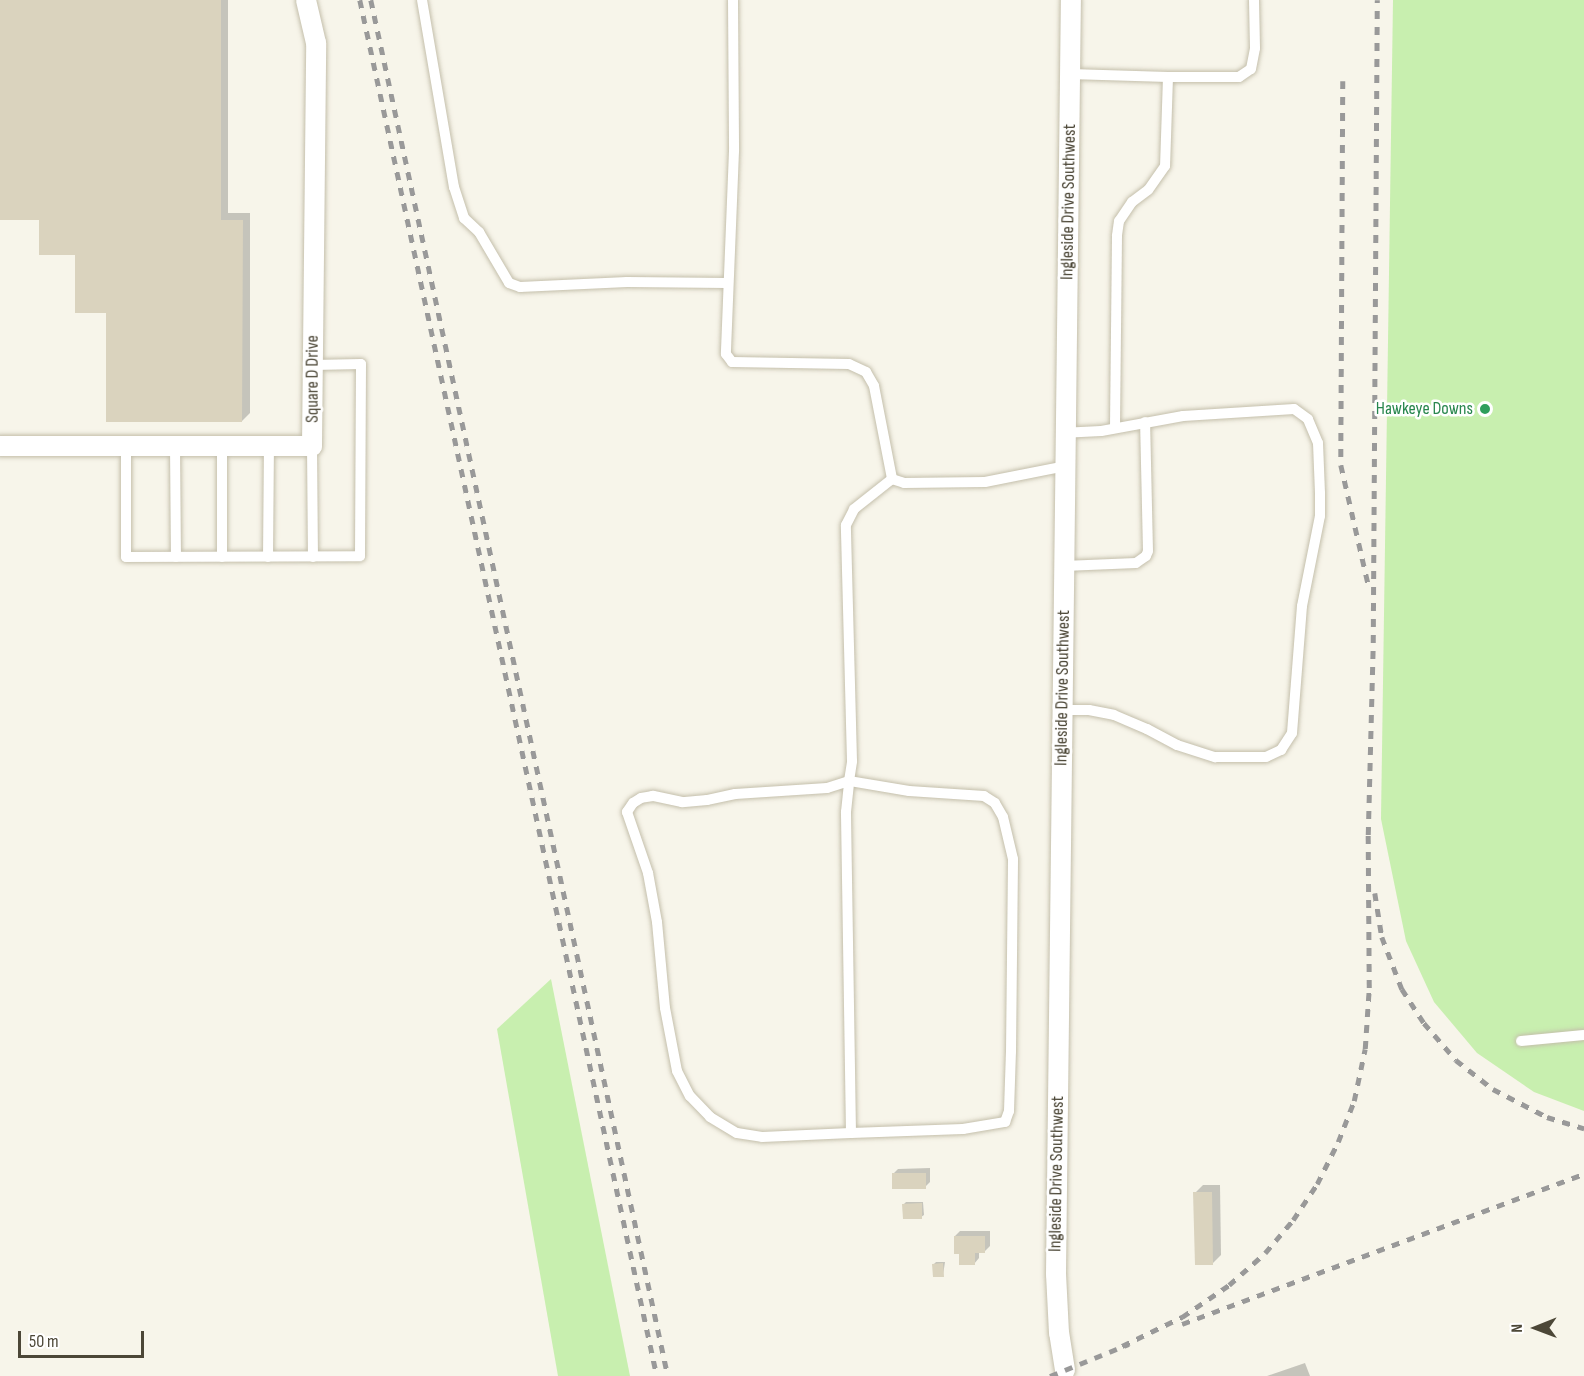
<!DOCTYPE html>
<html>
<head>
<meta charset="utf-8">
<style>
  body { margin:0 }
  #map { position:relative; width:1584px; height:1376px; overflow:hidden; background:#f7f5ea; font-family:"Sofia Sans Condensed",sans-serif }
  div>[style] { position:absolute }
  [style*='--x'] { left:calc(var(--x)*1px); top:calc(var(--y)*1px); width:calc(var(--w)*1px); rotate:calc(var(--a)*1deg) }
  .green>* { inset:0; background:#c8efaf }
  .shadow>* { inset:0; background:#0003 }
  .building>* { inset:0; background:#dad3be }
  .roads { filter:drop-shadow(0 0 2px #c4bfab) drop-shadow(0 0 2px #c4bfab) }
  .lane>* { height:10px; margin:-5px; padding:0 5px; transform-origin:5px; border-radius:5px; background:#fff }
  .street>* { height:20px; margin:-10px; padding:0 10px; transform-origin:10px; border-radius:10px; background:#fff }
  .rail>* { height:4.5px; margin-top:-2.25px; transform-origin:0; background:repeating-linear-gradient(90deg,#999 0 8px,transparent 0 16px) }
  .dots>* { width:16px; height:16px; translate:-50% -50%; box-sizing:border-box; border:3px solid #fff; border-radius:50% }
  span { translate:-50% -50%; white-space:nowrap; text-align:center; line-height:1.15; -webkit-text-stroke:5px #fff; paint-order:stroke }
  .street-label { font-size:18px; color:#4c4737 }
  .leisure-label { font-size:18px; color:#27864d }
  .right { translate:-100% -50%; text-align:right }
  .north { position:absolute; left:1506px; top:1298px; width:60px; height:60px; -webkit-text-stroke:4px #fff; paint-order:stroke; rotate:269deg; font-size:16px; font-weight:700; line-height:24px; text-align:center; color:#4c4737 }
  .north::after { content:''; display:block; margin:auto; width:21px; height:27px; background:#4c4737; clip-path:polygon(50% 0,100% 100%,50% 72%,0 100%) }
  .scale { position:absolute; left:18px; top:1331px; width:126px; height:27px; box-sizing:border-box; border:3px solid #4c4737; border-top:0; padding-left:8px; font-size:18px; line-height:21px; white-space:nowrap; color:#4c4737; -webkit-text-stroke:4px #fff; paint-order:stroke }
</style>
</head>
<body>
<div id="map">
  <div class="green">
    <i style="clip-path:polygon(1393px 0,1584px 0,1584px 1111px,1534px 1092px,1477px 1053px,1434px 1002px,1406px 941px,1381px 819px)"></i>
    <i style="clip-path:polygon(551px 979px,630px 1376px,558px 1376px,497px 1029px)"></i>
  </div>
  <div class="shadow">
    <i style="clip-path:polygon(0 0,228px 0,228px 213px,250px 213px,250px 413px,242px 421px,108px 311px,77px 254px,41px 218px,0 218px)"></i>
    <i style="clip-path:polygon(930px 1168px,930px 1182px,925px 1187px,893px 1174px,898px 1169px)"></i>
    <i style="clip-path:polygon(1203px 1185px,1220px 1185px,1221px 1255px,1213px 1263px,1195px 1193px)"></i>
    <i style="clip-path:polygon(906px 1202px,923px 1202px,924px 1215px,921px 1217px,904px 1204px)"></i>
    <i style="clip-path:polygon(960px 1231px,990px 1231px,990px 1246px,985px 1251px,979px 1251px,979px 1258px,974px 1264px,961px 1253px,955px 1236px)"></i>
    <i style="clip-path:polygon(936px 1262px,945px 1262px,943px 1275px,934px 1264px)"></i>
    <i style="clip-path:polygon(1305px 1363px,1310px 1376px,1267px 1376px)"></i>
  </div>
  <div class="building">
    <i style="clip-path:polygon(0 0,221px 0,221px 220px,243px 220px,242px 422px,106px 422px,106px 313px,75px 313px,75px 255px,39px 255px,39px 220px,0 220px)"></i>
    <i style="clip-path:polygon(892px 1173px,926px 1173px,926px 1189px,892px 1189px)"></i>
    <i style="clip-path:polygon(1193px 1192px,1212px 1192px,1213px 1265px,1195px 1265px)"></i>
    <i style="clip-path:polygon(922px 1203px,922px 1219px,903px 1219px,902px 1204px)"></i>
    <i style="clip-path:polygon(954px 1236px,985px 1236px,985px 1253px,975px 1253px,975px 1265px,959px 1265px,959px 1254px,954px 1254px)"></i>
    <i style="clip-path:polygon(943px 1263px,944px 1277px,933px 1277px,932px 1264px)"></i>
  </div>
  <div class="roads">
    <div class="lane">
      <i style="--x:422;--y:0;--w:190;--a:80.3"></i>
      <i style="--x:454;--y:187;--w:33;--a:72"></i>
      <i style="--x:464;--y:218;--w:21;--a:43"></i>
      <i style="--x:479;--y:232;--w:59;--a:59.5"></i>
      <i style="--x:509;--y:283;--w:12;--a:20"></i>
      <i style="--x:520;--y:287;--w:107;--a:-2.7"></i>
      <i style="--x:627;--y:282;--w:100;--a:0.6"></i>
      <i style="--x:733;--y:0;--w:151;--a:89.6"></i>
      <i style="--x:734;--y:151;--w:203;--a:92.3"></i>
      <i style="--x:726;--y:354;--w:10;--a:53"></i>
      <i style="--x:732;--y:362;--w:117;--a:1"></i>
      <i style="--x:849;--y:364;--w:19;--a:25"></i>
      <i style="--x:866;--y:372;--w:16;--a:60"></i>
      <i style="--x:874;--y:386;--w:95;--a:79"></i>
      <i style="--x:1070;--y:74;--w:98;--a:1.8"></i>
      <i style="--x:1168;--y:77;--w:89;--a:91.9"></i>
      <i style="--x:1165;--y:166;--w:29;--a:125"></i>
      <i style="--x:1148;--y:190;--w:20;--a:143"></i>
      <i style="--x:1132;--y:202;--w:23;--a:124"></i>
      <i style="--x:1119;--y:221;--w:15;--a:98"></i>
      <i style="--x:1117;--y:236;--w:192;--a:90.6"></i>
      <i style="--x:1168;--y:77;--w:71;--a:0"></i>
      <i style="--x:1239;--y:77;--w:14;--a:-34"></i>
      <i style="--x:1251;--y:69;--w:21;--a:-79"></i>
      <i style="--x:1255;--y:48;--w:48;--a:-91.2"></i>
      <i style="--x:126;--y:446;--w:111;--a:90"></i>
      <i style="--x:126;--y:557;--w:234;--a:-0.2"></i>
      <i style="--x:360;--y:556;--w:192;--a:-89.7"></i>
      <i style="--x:361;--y:364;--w:48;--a:178.8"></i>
      <i style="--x:175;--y:446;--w:111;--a:89.5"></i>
      <i style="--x:312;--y:446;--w:111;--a:89.5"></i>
      <i style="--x:892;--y:479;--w:13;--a:18"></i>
      <i style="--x:904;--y:483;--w:81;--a:-0.7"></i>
      <i style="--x:985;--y:482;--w:83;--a:-11.2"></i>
      <i style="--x:222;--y:557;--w:111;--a:-90"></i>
      <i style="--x:268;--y:557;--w:111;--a:-89.5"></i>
      <i style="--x:1064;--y:566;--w:72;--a:-2.4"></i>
      <i style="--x:1136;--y:563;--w:12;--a:-35"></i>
      <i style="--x:1146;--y:556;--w:5;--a:-68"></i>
      <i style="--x:1148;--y:551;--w:129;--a:-91.3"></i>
      <i style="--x:1063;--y:710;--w:26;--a:0"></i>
      <i style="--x:1089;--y:710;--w:25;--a:11"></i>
      <i style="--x:1114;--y:715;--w:36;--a:23"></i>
      <i style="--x:1147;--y:729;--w:34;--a:28"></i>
      <i style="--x:1177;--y:745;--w:40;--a:18"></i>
      <i style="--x:1215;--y:757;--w:51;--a:0"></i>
      <i style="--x:1266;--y:757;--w:17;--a:-25"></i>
      <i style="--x:1281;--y:750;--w:20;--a:-57"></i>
      <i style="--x:1292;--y:733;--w:127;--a:-85.5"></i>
      <i style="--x:1302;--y:606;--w:92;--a:-78.7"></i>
      <i style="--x:1320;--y:516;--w:23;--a:-90"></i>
      <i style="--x:1320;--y:493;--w:50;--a:-92.3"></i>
      <i style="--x:1318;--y:443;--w:26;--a:-113"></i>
      <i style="--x:1308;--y:419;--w:17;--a:-144"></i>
      <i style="--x:1294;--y:409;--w:111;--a:176.4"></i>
      <i style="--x:1183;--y:416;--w:83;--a:169.6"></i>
      <i style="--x:1101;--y:431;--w:35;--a:177"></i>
      <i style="--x:1521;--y:1041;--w:63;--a:-5.4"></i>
      <i style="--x:851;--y:1133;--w:112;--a:-2"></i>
      <i style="--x:963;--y:1129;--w:43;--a:-9.5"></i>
      <i style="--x:1005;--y:1122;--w:12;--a:-70"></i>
      <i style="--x:1009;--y:1111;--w:59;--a:-88.1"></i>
      <i style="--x:1011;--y:1052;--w:193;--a:-89.4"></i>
      <i style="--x:1013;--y:859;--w:43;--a:-103.4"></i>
      <i style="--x:1003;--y:817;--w:16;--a:-120"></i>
      <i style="--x:995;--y:803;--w:13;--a:-148"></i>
      <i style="--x:984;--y:796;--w:75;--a:-176.2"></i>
      <i style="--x:909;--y:791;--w:61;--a:-170.5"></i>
      <i style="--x:849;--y:781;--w:23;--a:162"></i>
      <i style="--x:827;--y:788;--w:92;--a:176.3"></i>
      <i style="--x:735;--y:794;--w:29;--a:168"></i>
      <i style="--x:707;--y:800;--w:25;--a:175"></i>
      <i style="--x:682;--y:802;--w:30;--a:-168"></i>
      <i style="--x:653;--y:796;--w:12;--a:171"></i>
      <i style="--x:641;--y:798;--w:9;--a:148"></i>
      <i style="--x:633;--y:803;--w:11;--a:124"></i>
      <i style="--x:627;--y:812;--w:65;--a:71"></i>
      <i style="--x:648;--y:873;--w:50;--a:79.6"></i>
      <i style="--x:657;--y:922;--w:86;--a:84.7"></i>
      <i style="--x:665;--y:1008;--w:64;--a:79.2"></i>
      <i style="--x:677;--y:1071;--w:28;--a:63"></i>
      <i style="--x:690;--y:1096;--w:29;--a:46"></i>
      <i style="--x:710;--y:1117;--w:31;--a:31"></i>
      <i style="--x:737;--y:1133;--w:25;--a:9"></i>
      <i style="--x:762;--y:1137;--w:89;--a:-2.6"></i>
      <i style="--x:851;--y:1133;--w:321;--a:-90.9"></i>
      <i style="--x:846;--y:812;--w:31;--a:-84"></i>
      <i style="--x:849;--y:781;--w:20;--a:-81"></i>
      <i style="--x:852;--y:761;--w:236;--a:-91.5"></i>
      <i style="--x:846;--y:525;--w:18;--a:-63"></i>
      <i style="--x:854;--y:509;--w:48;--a:-38.3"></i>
    </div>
    <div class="street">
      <i style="--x:0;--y:446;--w:312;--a:0"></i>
      <i style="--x:312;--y:446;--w:403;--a:-89.4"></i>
      <i style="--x:316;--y:43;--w:44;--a:-103.1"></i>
      <i style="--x:1065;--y:1370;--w:37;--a:-99"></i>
      <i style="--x:1059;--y:1333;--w:59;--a:-92.9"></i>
      <i style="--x:1056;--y:1274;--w:1274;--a:-89.33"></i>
    </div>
  </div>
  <div class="rail">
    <i style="--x:360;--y:0;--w:1408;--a:77.82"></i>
    <i style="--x:371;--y:0;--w:1408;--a:77.82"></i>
    <i style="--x:1343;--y:81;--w:384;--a:90.3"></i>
    <i style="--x:1341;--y:465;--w:121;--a:77.1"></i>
    <i style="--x:1375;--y:893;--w:45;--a:81"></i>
    <i style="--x:1382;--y:937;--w:56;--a:69"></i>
    <i style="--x:1402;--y:989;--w:40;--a:57.1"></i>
    <i style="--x:1424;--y:1023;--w:49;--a:49.1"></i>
    <i style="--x:1456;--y:1060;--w:47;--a:38.1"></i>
    <i style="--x:1493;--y:1089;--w:61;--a:27.4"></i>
    <i style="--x:1547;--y:1117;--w:39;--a:17"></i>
    <i style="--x:1182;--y:1324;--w:429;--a:-20.5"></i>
    <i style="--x:1122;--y:1346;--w:67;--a:-25.8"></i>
    <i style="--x:1182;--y:1317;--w:57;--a:-34.2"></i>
    <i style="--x:1229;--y:1285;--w:48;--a:-41.6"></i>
    <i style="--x:1265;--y:1253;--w:43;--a:-49.7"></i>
    <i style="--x:1293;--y:1220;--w:43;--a:-56.3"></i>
    <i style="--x:1317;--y:1184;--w:47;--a:-63.4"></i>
    <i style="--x:1338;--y:1142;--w:44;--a:-68.7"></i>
    <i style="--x:1354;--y:1101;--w:53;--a:-78.1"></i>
    <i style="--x:1365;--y:1049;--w:61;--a:-86.2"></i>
    <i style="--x:1369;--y:988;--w:153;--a:-90.4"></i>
    <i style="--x:1368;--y:835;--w:192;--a:-88.5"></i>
    <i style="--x:1373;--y:643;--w:643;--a:-89.64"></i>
    <i style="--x:1050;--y:1376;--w:85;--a:-22.1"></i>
  </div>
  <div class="dots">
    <i style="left:1485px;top:409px;background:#2e9e5b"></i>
  </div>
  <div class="street-label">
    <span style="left:1069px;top:202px;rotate:-89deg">Ingleside Drive Southwest</span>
    <span style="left:313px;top:379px;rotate:-90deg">Square D Drive</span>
    <span style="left:1063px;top:688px;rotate:-89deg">Ingleside Drive Southwest</span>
    <span style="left:1057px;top:1174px;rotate:-89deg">Ingleside Drive Southwest</span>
  </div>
  <div class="leisure-label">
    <span class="right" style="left:1473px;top:409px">Hawkeye Downs</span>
  </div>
  <div class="north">N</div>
  <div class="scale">50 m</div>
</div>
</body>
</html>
